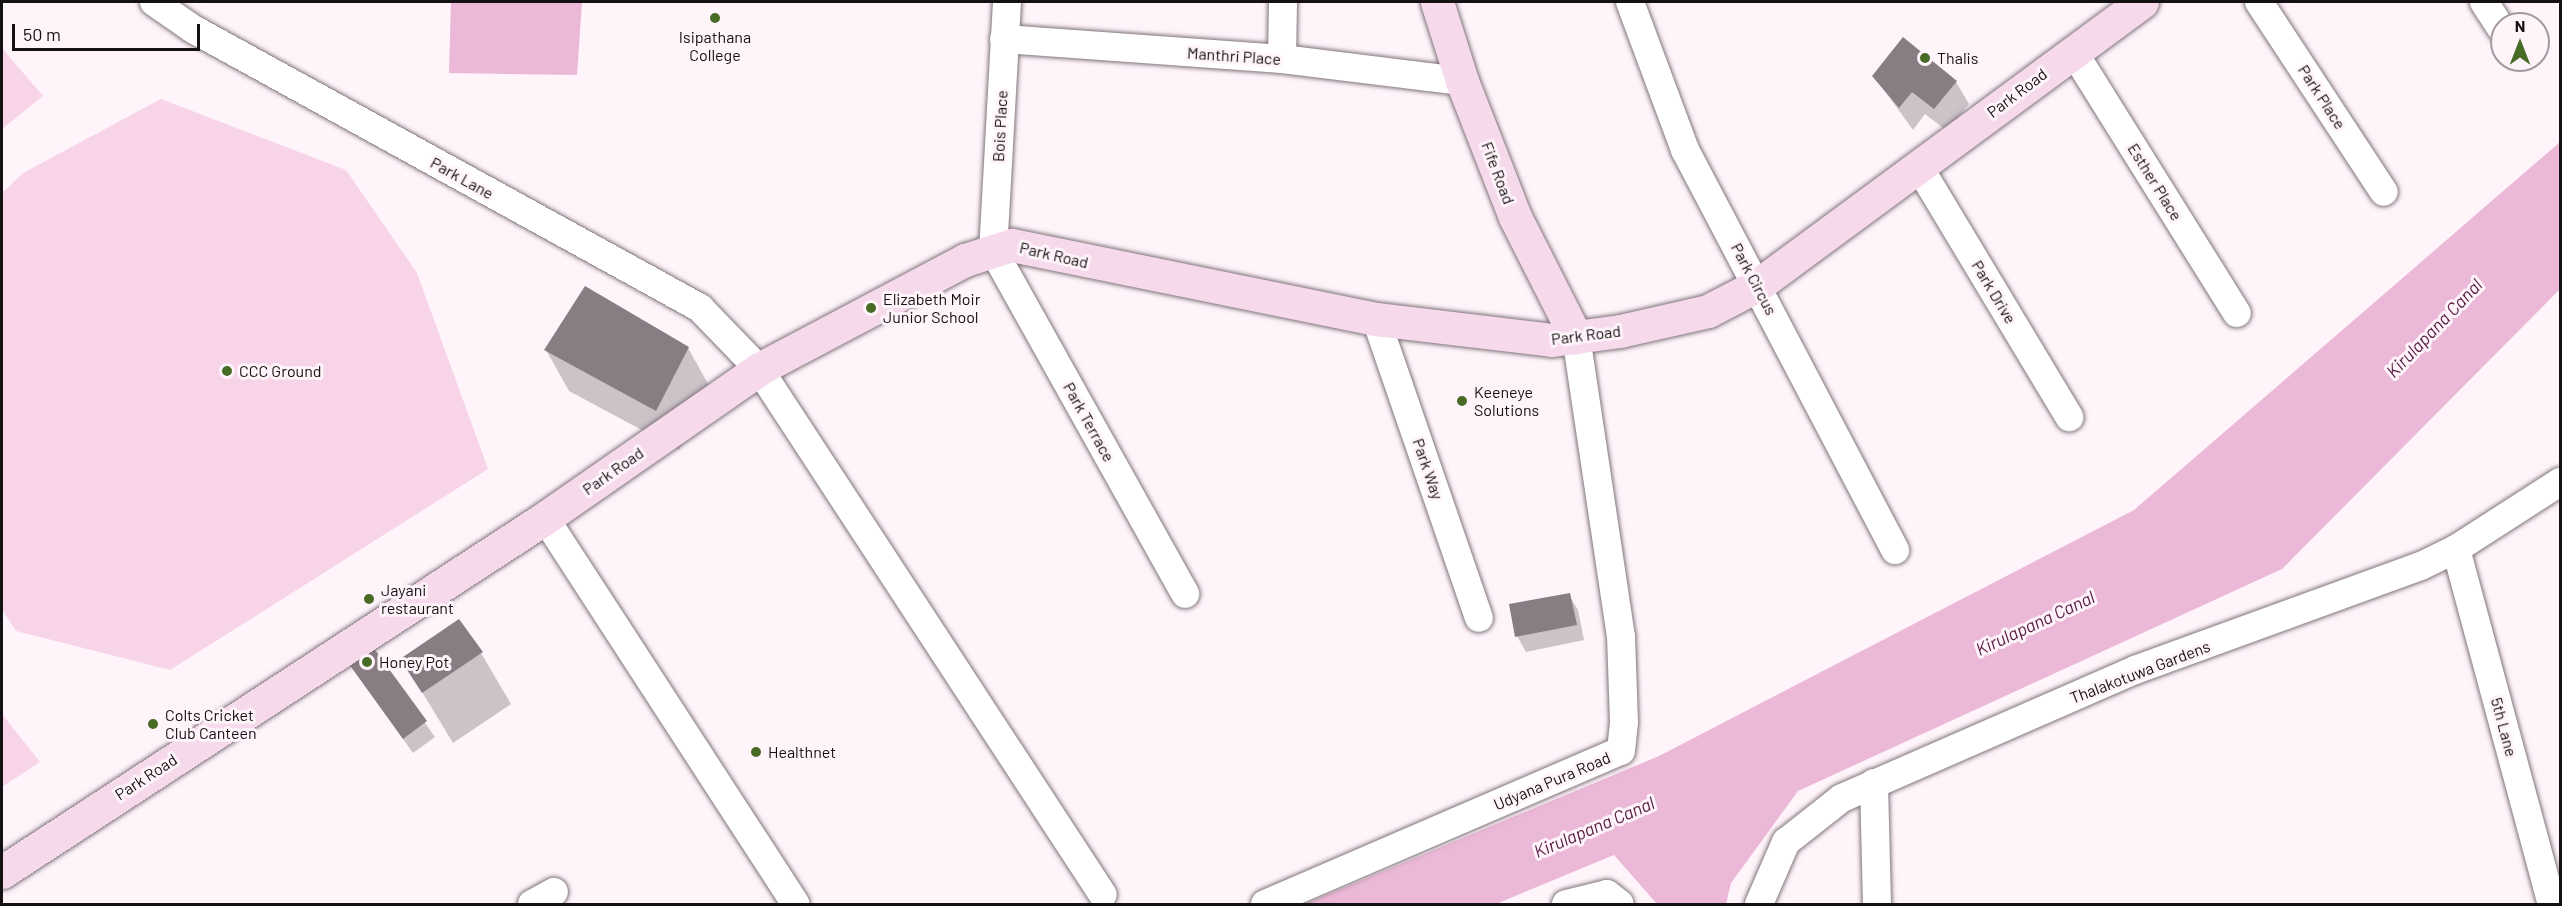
<!DOCTYPE html>
<html>
<head>
<meta charset="utf-8">
<style>
  body { margin:0 }
  #map { position:relative; width:2562px; height:906px; overflow:hidden; background:#fef4fa; font-family:Barlow,sans-serif }
  div>[style] { position:absolute }
  [style*='--x'] { left:calc(var(--x)*1px); top:calc(var(--y)*1px); width:calc(var(--w)*1px); rotate:calc(var(--a)*1deg) }
  .green>* { inset:0; background:#f8d4e9 }
  .water>* { inset:0; background:#ebb8d7 }
  .shadow>* { inset:0; background:#0003 }
  .building>* { inset:0; background:#887d83 }
  .roads { filter:drop-shadow(0 0 2px #80757b) drop-shadow(0 0 2px #80757b) }
  .minor>* { height:28px; margin:-14px; padding:0 14px; transform-origin:14px; border-radius:14px; background:#fff }
  .secondary>* { height:33px; margin:-16.5px; padding:0 16.5px; transform-origin:16.5px; border-radius:16.5px; background:#f6daec }
  .dots>* { width:16px; height:16px; translate:-50% -50%; box-sizing:border-box; border:3px solid #fef4fa; border-radius:50% }
  span { translate:-50% -50%; white-space:nowrap; text-align:center; line-height:1.15; -webkit-text-stroke:6px #fef4fa; paint-order:stroke }
  .poi-label { font-size:16px; color:#141013 }
  .left { translate:0 -50%; text-align:left }
  .street-label { font-size:16px; color:#141013 }
  .water-label { font-size:18px; color:#571c44; font-style:italic }
  .frame { position:absolute; inset:0; border:3px solid #141013; pointer-events:none }
  .north { position:absolute; left:2490px; top:12px; width:60px; height:60px; box-sizing:border-box; background:#fef4fa; border:2px solid #a0999e; border-radius:50%; rotate:0deg; font-size:16px; font-weight:700; line-height:24px; text-align:center; color:#141013 }
  .north::after { content:''; display:block; margin:auto; width:21px; height:27px; background:#476b24; clip-path:polygon(50% 0,100% 100%,50% 72%,0 100%) }
  .scale { position:absolute; left:12px; top:24px; width:188px; height:27px; box-sizing:border-box; border:3px solid #141013; border-top:0; padding-left:8px; font-size:18px; line-height:21px; white-space:nowrap; color:#141013; -webkit-text-stroke:4px #fef4fa; paint-order:stroke }
</style>
</head>
<body>
<div id="map">
  <div class="green">
    <i style="clip-path:polygon(2px 48px,43px 96px,2px 129px)"></i>
    <i style="clip-path:polygon(161px 99px,346px 170px,417px 273px,488px 469px,170px 670px,16px 631px,2px 609px,2px 193px,23px 173px)"></i>
    <i style="clip-path:polygon(2px 714px,40px 762px,2px 787px)"></i>
  </div>
  <div class="water">
    <i style="clip-path:polygon(451px 2px,582px 2px,577px 75px,449px 73px)"></i>
    <i style="clip-path:polygon(2560px 142px,2560px 289px,2282px 569px,1798px 791px,1731px 883px,1726px 904px,1657px 904px,1614px 855px,1496px 904px,1305px 904px,1659px 756px,2134px 510px)"></i>
  </div>
  <div class="shadow">
    <i style="clip-path:polygon(1874px 76px,1956px 82px,1969px 104px,1947px 131px,1925px 114px,1913px 130px)"></i>
    <i style="clip-path:polygon(688px 348px,711px 389px,679px 450px,569px 391px,546px 350px)"></i>
    <i style="clip-path:polygon(1569px 595px,1578px 610px,1584px 640px,1526px 652px,1517px 636px)"></i>
    <i style="clip-path:polygon(370px 645px,435px 737px,413px 753px,348px 661px)"></i>
    <i style="clip-path:polygon(481px 653px,511px 704px,453px 743px,402px 659px)"></i>
  </div>
  <div class="building">
    <i style="clip-path:polygon(1903px 37px,1957px 81px,1934px 109px,1912px 92px,1899px 108px,1872px 76px)"></i>
    <i style="clip-path:polygon(585px 286px,689px 347px,656px 411px,544px 350px)"></i>
    <i style="clip-path:polygon(1570px 593px,1577px 625px,1515px 637px,1509px 604px)"></i>
    <i style="clip-path:polygon(459px 619px,483px 652px,422px 693px,400px 659px)"></i>
    <i style="clip-path:polygon(370px 643px,427px 721px,403px 739px,346px 660px)"></i>
  </div>
  <div class="roads">
    <div class="minor">
      <i style="--x:154;--y:2;--w:47;--a:34.7"></i>
      <i style="--x:193;--y:29;--w:579;--a:28.82"></i>
      <i style="--x:700;--y:308;--w:85;--a:46"></i>
      <i style="--x:759;--y:369;--w:628;--a:56.82"></i>
      <i style="--x:1007;--y:2;--w:248;--a:93.2"></i>
      <i style="--x:993;--y:250;--w:394;--a:60.8"></i>
      <i style="--x:1630;--y:2;--w:158;--a:69.6"></i>
      <i style="--x:1685;--y:150;--w:452;--a:62.3"></i>
      <i style="--x:2259;--y:2;--w:227;--a:56.7"></i>
      <i style="--x:2484;--y:2;--w:33;--a:57"></i>
      <i style="--x:1004;--y:39;--w:279;--a:4.1"></i>
      <i style="--x:1282;--y:59;--w:181;--a:7"></i>
      <i style="--x:2073;--y:51;--w:309;--a:58"></i>
      <i style="--x:1282;--y:59;--w:57;--a:-89"></i>
      <i style="--x:1919;--y:167;--w:292;--a:59"></i>
      <i style="--x:1376;--y:319;--w:316;--a:71"></i>
      <i style="--x:545;--y:518;--w:460;--a:57"></i>
      <i style="--x:2456;--y:549;--w:368;--a:74.9"></i>
      <i style="--x:1874;--y:783;--w:121;--a:88.6"></i>
      <i style="--x:532;--y:904;--w:25;--a:-29"></i>
      <i style="--x:1265;--y:904;--w:387;--a:-23.3"></i>
      <i style="--x:1621;--y:751;--w:29;--a:-84"></i>
      <i style="--x:1624;--y:722;--w:85;--a:-92"></i>
      <i style="--x:1621;--y:637;--w:303;--a:-98.5"></i>
      <i style="--x:1566;--y:904;--w:42;--a:-13.7"></i>
      <i style="--x:1607;--y:894;--w:16;--a:38"></i>
      <i style="--x:1759;--y:904;--w:68;--a:-66.5"></i>
      <i style="--x:1786;--y:842;--w:71;--a:-38.2"></i>
      <i style="--x:1842;--y:798;--w:320;--a:-23.6"></i>
      <i style="--x:2135;--y:670;--w:304;--a:-20"></i>
      <i style="--x:2421;--y:566;--w:39;--a:-26"></i>
      <i style="--x:2456;--y:549;--w:124;--a:-32.8"></i>
    </div>
    <div class="secondary">
      <i style="--x:1437;--y:2;--w:83;--a:72.4"></i>
      <i style="--x:1462;--y:81;--w:146;--a:68.7"></i>
      <i style="--x:1515;--y:217;--w:135;--a:63.1"></i>
      <i style="--x:2;--y:872;--w:648;--a:-33.1"></i>
      <i style="--x:545;--y:518;--w:261;--a:-34.8"></i>
      <i style="--x:759;--y:369;--w:233;--a:-27.9"></i>
      <i style="--x:965;--y:260;--w:49;--a:-17.7"></i>
      <i style="--x:1012;--y:245;--w:371;--a:11.5"></i>
      <i style="--x:1376;--y:319;--w:177;--a:6.8"></i>
      <i style="--x:1552;--y:340;--w:69;--a:-7.5"></i>
      <i style="--x:1620;--y:331;--w:90;--a:-12.8"></i>
      <i style="--x:1708;--y:311;--w:56;--a:-27.5"></i>
      <i style="--x:1758;--y:285;--w:477;--a:-36.4"></i>
    </div>
  </div>
  <div class="dots">
    <i style="left:715px;top:18px;background:#476b24"></i>
    <i style="left:1925px;top:58px;background:#476b24"></i>
    <i style="left:871px;top:308px;background:#476b24"></i>
    <i style="left:227px;top:371px;background:#476b24"></i>
    <i style="left:1462px;top:401px;background:#476b24"></i>
    <i style="left:369px;top:599px;background:#476b24"></i>
    <i style="left:367px;top:662px;background:#476b24"></i>
    <i style="left:153px;top:724px;background:#476b24"></i>
    <i style="left:756px;top:752px;background:#476b24"></i>
  </div>
  <div class="poi-label">
    <span style="left:715px;top:46px">Isipathana<br>College</span>
    <span class="left" style="left:1937px;top:58px">Thalis</span>
    <span class="left" style="left:883px;top:308px">Elizabeth Moir<br>Junior School</span>
    <span class="left" style="left:239px;top:371px">CCC Ground</span>
    <span class="left" style="left:1474px;top:401px">Keeneye<br>Solutions</span>
    <span class="left" style="left:381px;top:599px">Jayani<br>restaurant</span>
    <span class="left" style="left:379px;top:662px">Honey Pot</span>
    <span class="left" style="left:165px;top:724px">Colts Cricket<br>Club Canteen</span>
    <span class="left" style="left:768px;top:752px">Healthnet</span>
  </div>
  <div class="street-label">
    <span style="left:1234px;top:56px;rotate:4deg">Manthri Place</span>
    <span style="left:2017px;top:93px;rotate:-37deg">Park Road</span>
    <span style="left:2322px;top:97px;rotate:57deg">Park Place</span>
    <span style="left:1000px;top:126px;rotate:-87deg">Bois Place</span>
    <span style="left:1498px;top:173px;rotate:69deg">Fife Road</span>
    <span style="left:462px;top:178px;rotate:29deg">Park Lane</span>
    <span style="left:2155px;top:182px;rotate:58deg">Esther Place</span>
    <span style="left:1054px;top:255px;rotate:13deg">Park Road</span>
    <span style="left:1754px;top:279px;rotate:62deg">Park Circus</span>
    <span style="left:1994px;top:292px;rotate:59deg">Park Drive</span>
    <span style="left:1586px;top:335px;rotate:-7deg">Park Road</span>
    <span style="left:1089px;top:422px;rotate:61deg">Park Terrace</span>
    <span style="left:1428px;top:469px;rotate:71deg">Park Way</span>
    <span style="left:613px;top:471px;rotate:-35deg">Park Road</span>
    <span style="left:2140px;top:672px;rotate:-21deg">Thalakotuwa Gardens</span>
    <span style="left:2504px;top:727px;rotate:75deg">5th Lane</span>
    <span style="left:146px;top:777px;rotate:-33deg">Park Road</span>
    <span style="left:1552px;top:781px;rotate:-23deg">Udyana Pura Road</span>
  </div>
  <div class="water-label">
    <span style="left:2434px;top:328px;rotate:-46deg">Kirulapana Canal</span>
    <span style="left:2035px;top:623px;rotate:-25deg">Kirulapana Canal</span>
    <span style="left:1594px;top:827px;rotate:-23deg">Kirulapana Canal</span>
  </div>
  <div class="frame"></div>
  <div class="north">N</div>
  <div class="scale">50 m</div>
</div>
</body>
</html>
